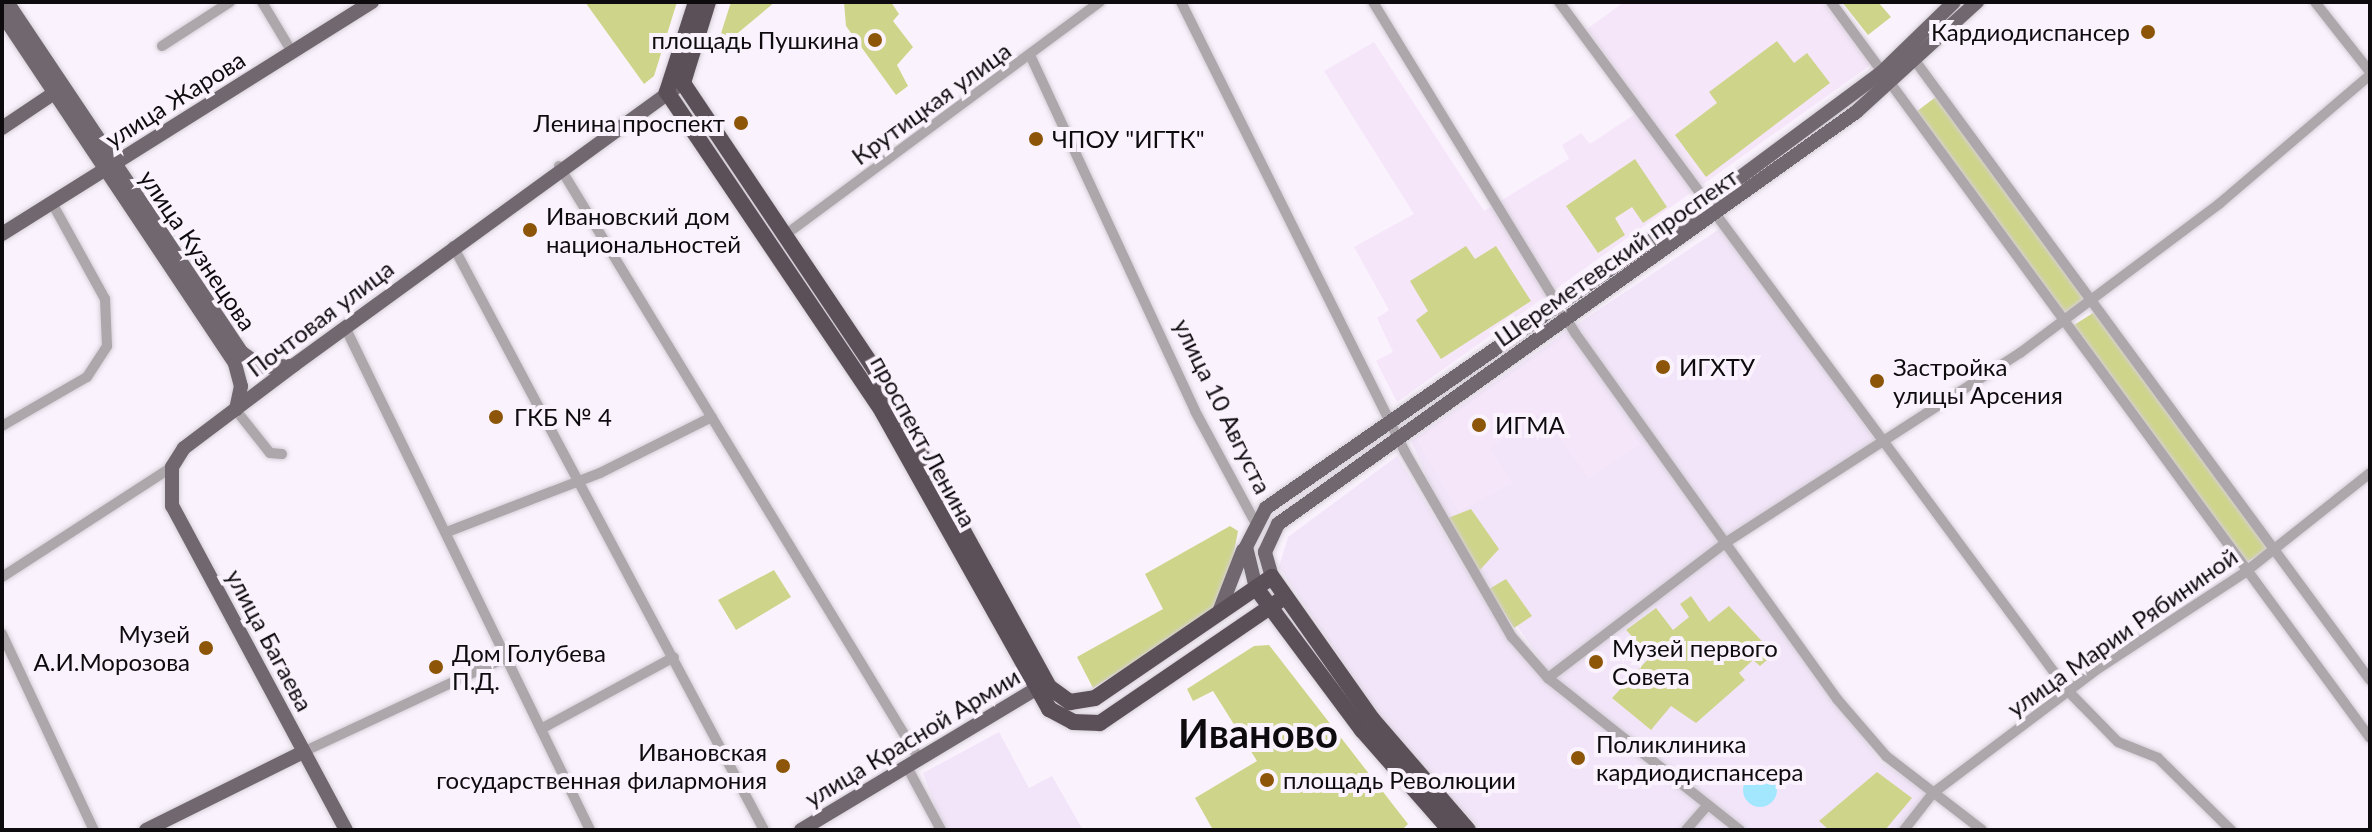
<!DOCTYPE html>
<html>
<head>
<meta charset="utf-8">
<style>
  body { margin:0 }
  #map { position:relative; width:2372px; height:832px; overflow:hidden; background:#faf3fd; font-family:Lato,sans-serif }
  div>[style] { position:absolute }
  [style*='--x'] { left:calc(var(--x)*1px); top:calc(var(--y)*1px); width:calc(var(--w)*1px); rotate:calc(var(--a)*1deg) }
  .built>* { inset:0; background:#f2e5f9 }
  .education>* { inset:0; background:#f5e6f9 }
  .green>* { inset:0; background:#ced58a }
  .water>* { inset:0; background:#a3e7fe }
  .round { border-radius:50% }
  .roads { filter:drop-shadow(0 0 2px #d4ced7) drop-shadow(0 0 2px #d4ced7) }
  .minor>* { height:10px; margin:-5px; padding:0 5px; transform-origin:5px; border-radius:5px; background:#ada7ab }
  .major>* { height:14px; margin:-7px; padding:0 7px; transform-origin:7px; border-radius:7px; background:#71676e }
  .highway>* { height:16px; margin:-8px; padding:0 8px; transform-origin:8px; border-radius:8px; background:#5c5058 }
  .dots>* { width:22px; height:22px; translate:-50% -50%; box-sizing:border-box; border:4px solid #faf3fd; border-radius:50% }
  span { translate:-50% -50%; white-space:nowrap; text-align:center; line-height:1.15; -webkit-text-stroke:8px #faf3fd; paint-order:stroke }
  .poi-label { font-size:24px; color:#0e0b0f }
  .right { translate:-100% -50%; text-align:right }
  .left { translate:0 -50%; text-align:left }
  .street-label { font-size:24px; color:#0e0b0f }
  .town-label { font-size:40px; color:#0e0b0f; font-weight:700 }
  .frame { position:absolute; inset:0; border:4px solid #0e0b0f; pointer-events:none }
</style>
</head>
<body>
<div id="map">
  <div class="built">
    <i style="clip-path:polygon(1722px 227px,1875px 440px,1727px 543px,1573px 327px)"></i>
    <i style="clip-path:polygon(1571px 328px,1725px 545px,1550px 674px,1448px 524px,1411px 441px)"></i>
    <i style="clip-path:polygon(1397px 456px,1508px 640px,1557px 692px,1732px 830px,1481px 830px,1388px 729px,1279px 567px,1288px 537px)"></i>
    <i style="clip-path:polygon(1726px 547px,1881px 763px,1929px 793px,1899px 830px,1748px 830px,1552px 677px)"></i>
    <i style="clip-path:polygon(999px 732px,1029px 788px,1052px 776px,1083px 830px,944px 830px,923px 773px)"></i>
  </div>
  <div class="education">
    <i style="clip-path:polygon(1624px 2px,1823px 2px,1872px 64px,1397px 402px,1376px 361px,1393px 352px,1377px 318px,1389px 310px,1354px 247px,1414px 214px,1324px 71px,1374px 42px,1484px 211px,1569px 159px,1562px 145px,1581px 133px,1590px 144px,1644px 108px,1587px 29px)"></i>
    <i style="clip-path:polygon(1567px 336px,1640px 444px,1589px 479px,1542px 413px,1490px 448px,1513px 483px,1459px 512px,1416px 439px)"></i>
  </div>
  <div class="green">
    <i style="clip-path:polygon(585px 2px,677px 2px,654px 76px,644px 84px)"></i>
    <i style="clip-path:polygon(731px 2px,775px 2px,715px 52px)"></i>
    <i style="clip-path:polygon(844px 2px,891px 2px,899px 14px,893px 21px,913px 47px,897px 65px,908px 86px,896px 95px,846px 26px)"></i>
    <i style="clip-path:polygon(1842px 2px,1878px 2px,1891px 17px,1868px 35px)"></i>
    <i style="clip-path:polygon(1777px 41px,1794px 63px,1807px 53px,1830px 83px,1706px 177px,1675px 135px,1717px 103px,1709px 92px)"></i>
    <i style="clip-path:polygon(1937px 96px,2087px 302px,2062px 318px,1916px 112px)"></i>
    <i style="clip-path:polygon(1635px 159px,1667px 207px,1643px 223px,1632px 207px,1615px 218px,1625px 235px,1598px 253px,1566px 206px)"></i>
    <i style="clip-path:polygon(1466px 246px,1475px 259px,1496px 246px,1531px 301px,1441px 359px,1416px 320px,1428px 311px,1410px 281px)"></i>
    <i style="clip-path:polygon(2096px 311px,2270px 548px,2246px 563px,2071px 327px)"></i>
    <i style="clip-path:polygon(1471px 509px,1499px 549px,1479px 571px,1448px 518px)"></i>
    <i style="clip-path:polygon(1230px 526px,1238px 531px,1226px 595px,1215px 611px,1093px 688px,1077px 657px,1163px 609px,1145px 574px)"></i>
    <i style="clip-path:polygon(774px 570px,791px 597px,736px 630px,718px 600px)"></i>
    <i style="clip-path:polygon(1506px 579px,1532px 616px,1514px 628px,1489px 589px)"></i>
    <i style="clip-path:polygon(1691px 596px,1709px 622px,1729px 606px,1774px 654px,1760px 666px,1753px 660px,1739px 673px,1745px 680px,1696px 723px,1671px 706px,1651px 730px,1612px 698px,1651px 656px,1626px 630px,1656px 608px,1673px 630px,1689px 617px,1680px 604px)"></i>
    <i style="clip-path:polygon(1269px 645px,1408px 824px,1402px 830px,1213px 830px,1195px 798px,1257px 761px,1213px 691px,1193px 701px,1187px 689px,1254px 646px)"></i>
    <i style="clip-path:polygon(1877px 772px,1912px 798px,1885px 830px,1829px 830px,1819px 821px)"></i>
  </div>
  <div class="water">
    <i class="round" style="left:1743px;top:773px;width:34px;height:34px"></i>
  </div>
  <div class="roads">
    <div class="minor">
      <i style="--x:262;--y:2;--w:58;--a:59"></i>
      <i style="--x:1181;--y:2;--w:503;--a:63.54"></i>
      <i style="--x:1405;--y:452;--w:214;--a:60"></i>
      <i style="--x:1512;--y:637;--w:55;--a:48.7"></i>
      <i style="--x:1548;--y:678;--w:245;--a:38.4"></i>
      <i style="--x:1373;--y:2;--w:388;--a:58.6"></i>
      <i style="--x:1575;--y:333;--w:450;--a:54.4"></i>
      <i style="--x:1837;--y:699;--w:75;--a:49.3"></i>
      <i style="--x:1886;--y:756;--w:121;--a:37.6"></i>
      <i style="--x:1559;--y:2;--w:857;--a:53.54"></i>
      <i style="--x:2068;--y:691;--w:71;--a:45.6"></i>
      <i style="--x:2118;--y:742;--w:43;--a:21.8"></i>
      <i style="--x:2158;--y:758;--w:103;--a:44.6"></i>
      <i style="--x:1831;--y:2;--w:912;--a:53.78"></i>
      <i style="--x:2315;--y:2;--w:89;--a:51.8"></i>
      <i style="--x:162;--y:46;--w:81;--a:-32.9"></i>
      <i style="--x:1030;--y:55;--w:392;--a:65.1"></i>
      <i style="--x:1195;--y:411;--w:124;--a:61.6"></i>
      <i style="--x:1916;--y:62;--w:767;--a:53.7"></i>
      <i style="--x:559;--y:166;--w:691;--a:58.72"></i>
      <i style="--x:785;--y:235;--w:392;--a:-36.5"></i>
      <i style="--x:453;--y:246;--w:662;--a:61.96"></i>
      <i style="--x:345;--y:327;--w:559;--a:64.03"></i>
      <i style="--x:235;--y:409;--w:56;--a:51.5"></i>
      <i style="--x:270;--y:453;--w:12;--a:5"></i>
      <i style="--x:2;--y:426;--w:98;--a:-30"></i>
      <i style="--x:87;--y:377;--w:37;--a:-57"></i>
      <i style="--x:107;--y:346;--w:47;--a:-92.4"></i>
      <i style="--x:105;--y:299;--w:110;--a:-118.9"></i>
      <i style="--x:447;--y:532;--w:164;--a:-21.1"></i>
      <i style="--x:600;--y:473;--w:125;--a:-26.6"></i>
      <i style="--x:2;--y:577;--w:202;--a:-32.9"></i>
      <i style="--x:2;--y:634;--w:217;--a:64.9"></i>
      <i style="--x:1548;--y:678;--w:223;--a:-37.3"></i>
      <i style="--x:1725;--y:543;--w:351;--a:-32.8"></i>
      <i style="--x:2020;--y:353;--w:249;--a:-36.8"></i>
      <i style="--x:2219;--y:204;--w:199;--a:-40.5"></i>
      <i style="--x:541;--y:729;--w:151;--a:-28.4"></i>
      <i style="--x:303;--y:752;--w:225;--a:-25"></i>
      <i style="--x:906;--y:765;--w:74;--a:61.7"></i>
      <i style="--x:1686;--y:830;--w:33;--a:-49"></i>
      <i style="--x:1904;--y:830;--w:47;--a:-51.9"></i>
      <i style="--x:1933;--y:793;--w:208;--a:-37"></i>
      <i style="--x:2099;--y:668;--w:173;--a:-33.2"></i>
      <i style="--x:2244;--y:573;--w:161;--a:-38.4"></i>
    </div>
    <div class="major">
      <i style="--x:7;--y:2;--w:421;--a:56.2"></i>
      <i style="--x:241;--y:352;--w:26;--a:36"></i>
      <i style="--x:262;--y:367;--w:28;--a:-2"></i>
      <i style="--x:2;--y:14;--w:420;--a:56.3"></i>
      <i style="--x:235;--y:364;--w:23;--a:75"></i>
      <i style="--x:241;--y:386;--w:24;--a:102"></i>
      <i style="--x:2;--y:128;--w:70;--a:-33.9"></i>
      <i style="--x:2;--y:234;--w:437;--a:-32.1"></i>
      <i style="--x:1272;--y:577;--w:26;--a:-106"></i>
      <i style="--x:1265;--y:552;--w:31;--a:-65"></i>
      <i style="--x:1278;--y:524;--w:710;--a:-35.48"></i>
      <i style="--x:1856;--y:112;--w:164;--a:-42.3"></i>
      <i style="--x:1256;--y:588;--w:42;--a:-103.7"></i>
      <i style="--x:1246;--y:547;--w:44;--a:-62.9"></i>
      <i style="--x:1266;--y:508;--w:537;--a:-34.76"></i>
      <i style="--x:1707;--y:202;--w:218;--a:-36.6"></i>
      <i style="--x:1882;--y:72;--w:100;--a:-44.2"></i>
      <i style="--x:1219;--y:612;--w:66;--a:-68.8"></i>
      <i style="--x:146;--y:830;--w:175;--a:-26.4"></i>
      <i style="--x:346;--y:830;--w:368;--a:-118.2"></i>
      <i style="--x:172;--y:506;--w:39;--a:-90"></i>
      <i style="--x:172;--y:467;--w:22;--a:-58"></i>
      <i style="--x:184;--y:448;--w:138;--a:-37"></i>
      <i style="--x:294;--y:365;--w:472;--a:-36"></i>
      <i style="--x:801;--y:830;--w:286;--a:-31"></i>
    </div>
    <div class="highway">
      <i style="--x:696;--y:2;--w:95;--a:107.9"></i>
      <i style="--x:667;--y:92;--w:385;--a:56"></i>
      <i style="--x:882;--y:411;--w:342;--a:60.7"></i>
      <i style="--x:1049;--y:709;--w:27;--a:28"></i>
      <i style="--x:1073;--y:722;--w:27;--a:2"></i>
      <i style="--x:1100;--y:723;--w:224;--a:-34.3"></i>
      <i style="--x:708;--y:2;--w:85;--a:107.2"></i>
      <i style="--x:683;--y:83;--w:339;--a:56.2"></i>
      <i style="--x:872;--y:365;--w:367;--a:61.2"></i>
      <i style="--x:1049;--y:687;--w:26;--a:36"></i>
      <i style="--x:1070;--y:702;--w:25;--a:-9"></i>
      <i style="--x:1095;--y:698;--w:214;--a:-34.4"></i>
      <i style="--x:1272;--y:577;--w:175;--a:54.8"></i>
      <i style="--x:1373;--y:720;--w:145;--a:49.2"></i>
      <i style="--x:1256;--y:588;--w:177;--a:53.3"></i>
      <i style="--x:1362;--y:730;--w:133;--a:48.7"></i>
    </div>
  </div>
  <div class="dots">
    <i style="left:2148px;top:32px;background:#8c5508"></i>
    <i style="left:875px;top:40px;background:#8c5508"></i>
    <i style="left:741px;top:123px;background:#8c5508"></i>
    <i style="left:1036px;top:139px;background:#8c5508"></i>
    <i style="left:530px;top:230px;background:#8c5508"></i>
    <i style="left:1663px;top:367px;background:#8c5508"></i>
    <i style="left:1877px;top:381px;background:#8c5508"></i>
    <i style="left:496px;top:417px;background:#8c5508"></i>
    <i style="left:1479px;top:425px;background:#8c5508"></i>
    <i style="left:206px;top:648px;background:#8c5508"></i>
    <i style="left:1596px;top:662px;background:#8c5508"></i>
    <i style="left:436px;top:667px;background:#8c5508"></i>
    <i style="left:1578px;top:758px;background:#8c5508"></i>
    <i style="left:783px;top:766px;background:#8c5508"></i>
    <i style="left:1267px;top:780px;background:#8c5508"></i>
  </div>
  <div class="poi-label">
    <span class="right" style="left:2130px;top:32px">Кардиодиспансер</span>
    <span class="right" style="left:859px;top:40px">площадь Пушкина</span>
    <span class="right" style="left:725px;top:123px">Ленина проспект</span>
    <span class="left" style="left:1052px;top:139px">ЧПОУ "ИГТК"</span>
    <span class="left" style="left:546px;top:230px">Ивановский дом<br>национальностей</span>
    <span class="left" style="left:1679px;top:367px">ИГХТУ</span>
    <span class="left" style="left:1893px;top:381px">Застройка<br>улицы Арсения</span>
    <span class="left" style="left:514px;top:417px">ГКБ № 4</span>
    <span class="left" style="left:1495px;top:425px">ИГМА</span>
    <span class="right" style="left:190px;top:648px">Музей<br>А.И.Морозова</span>
    <span class="left" style="left:1612px;top:662px">Музей первого<br>Совета</span>
    <span class="left" style="left:452px;top:667px">Дом Голубева<br>П.Д.</span>
    <span class="left" style="left:1596px;top:758px">Поликлиника<br>кардиодиспансера</span>
    <span class="right" style="left:767px;top:766px">Ивановская<br>государственная филармония</span>
    <span class="left" style="left:1283px;top:780px">площадь Революции</span>
  </div>
  <div class="street-label">
    <span style="left:175px;top:99px;rotate:-32deg">улица Жарова</span>
    <span style="left:931px;top:103px;rotate:-36deg">Крутицкая улица</span>
    <span style="left:198px;top:250px;rotate:56deg">улица Кузнецова</span>
    <span style="left:1616px;top:257px;rotate:-35deg">Шереметевский проспект</span>
    <span style="left:320px;top:318px;rotate:-37deg">Почтовая улица</span>
    <span style="left:1223px;top:406px;rotate:64deg">улица 10 Августа</span>
    <span style="left:924px;top:441px;rotate:61deg">проспект Ленина</span>
    <span style="left:2122px;top:632px;rotate:-35deg">улица Марии Рябининой</span>
    <span style="left:270px;top:640px;rotate:62deg">улица Багаева</span>
    <span style="left:912px;top:737px;rotate:-31deg">улица Красной Армии</span>
  </div>
  <div class="town-label">
    <span style="left:1258px;top:733px">Иваново</span>
  </div>
  <div class="frame"></div>
</div>
</body>
</html>
